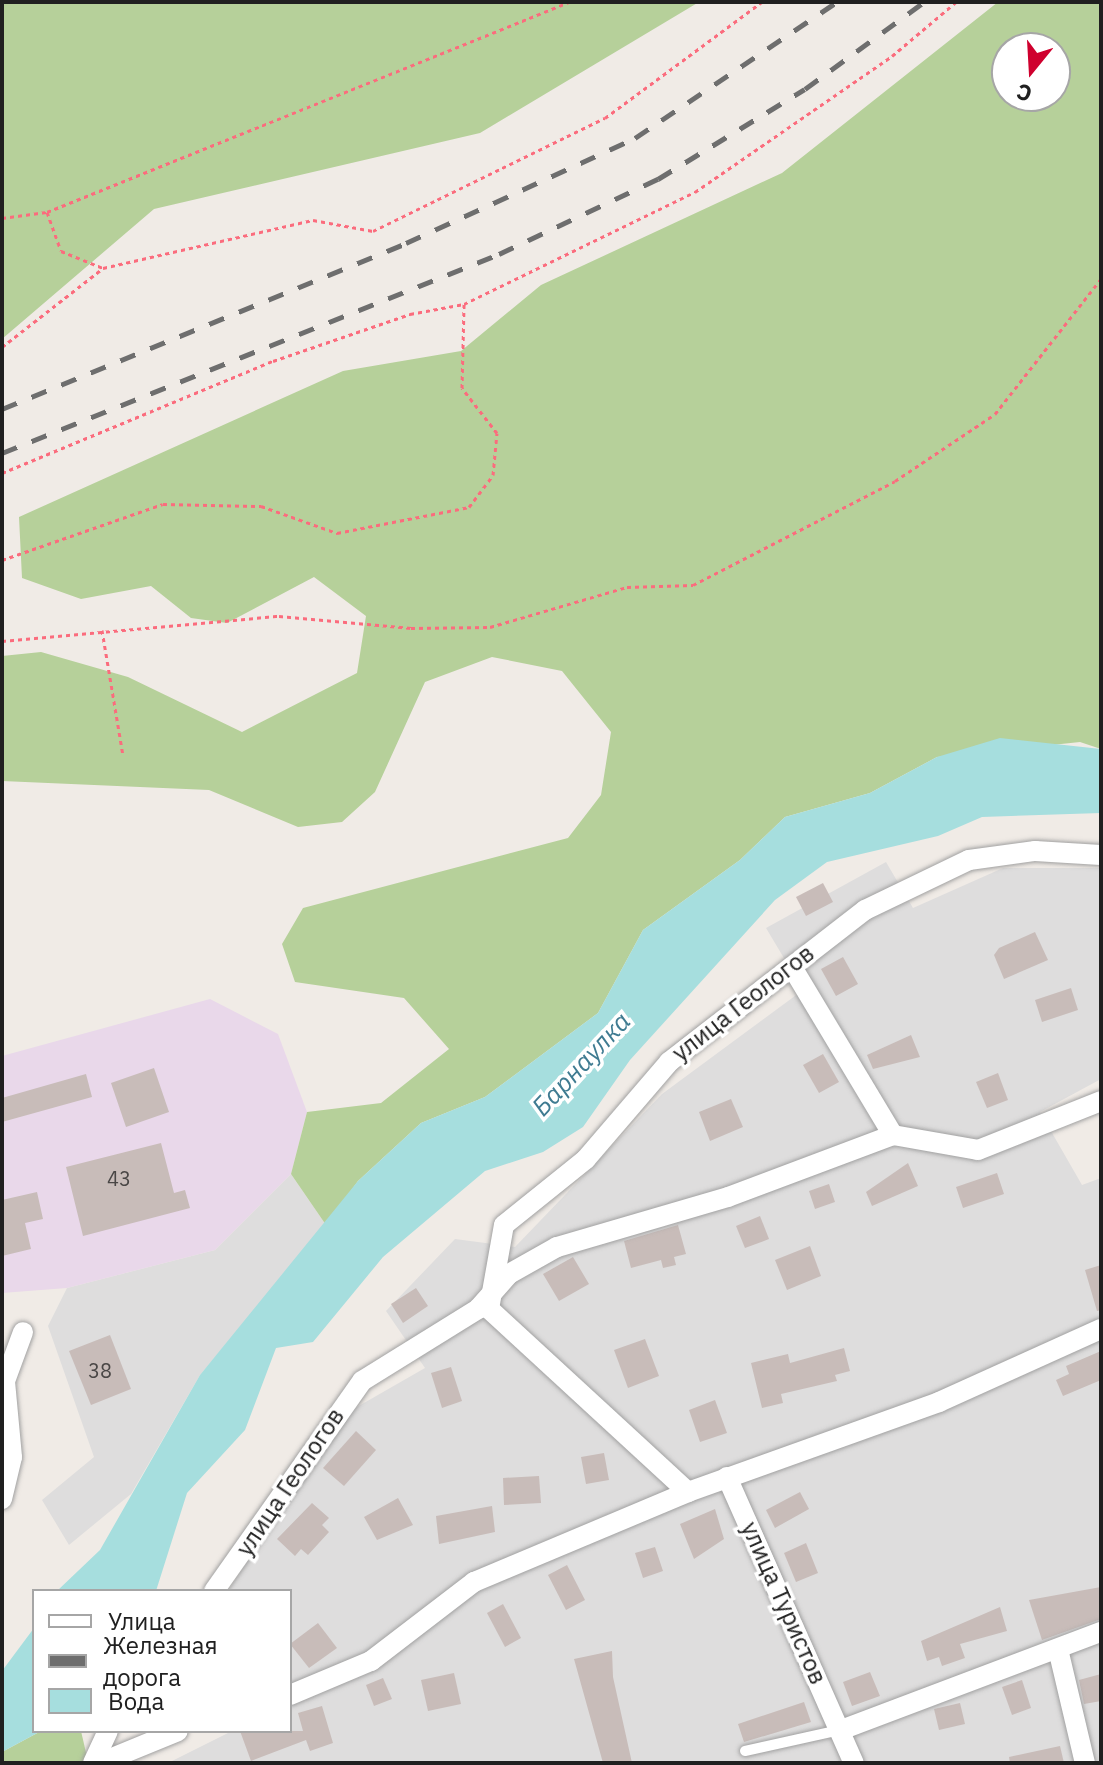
<!DOCTYPE html>
<html>
<head>
<meta charset="utf-8">
<style>
  body { margin:0 }
  #map { position:relative; width:1103px; height:1765px; overflow:hidden; background:#f0ebe6; font-family:"IBM Plex Sans",sans-serif }
  div>[style] { position:absolute }
  [style*='--x'] { left:calc(var(--x)*1px); top:calc(var(--y)*1px); width:calc(var(--w)*1px); rotate:calc(var(--a)*1deg) }
  .residential>* { inset:0; background:#dedddd }
  .industrial>* { inset:0; background:#e9d8ea }
  .forest>* { inset:0; background:#b6d09a }
  .water>* { inset:0; background:#a6dede }
  .building>* { inset:0; background:#c8bcb9 }
  .path>* { height:3px; margin-top:-1.5px; transform-origin:0; background:repeating-linear-gradient(90deg,#fb6c7d 0 4px,transparent 0 8px) }
  .roads { filter:drop-shadow(0 0 2px #a1a1a1) drop-shadow(0 0 2px #a1a1a1) }
  .lane>* { height:10px; margin:-5px; padding:0 5px; transform-origin:5px; border-radius:5px; background:#fff }
  .street>* { height:20px; margin:-10px; padding:0 10px; transform-origin:10px; border-radius:10px; background:#fff }
  .rail>* { height:5px; margin-top:-2.5px; transform-origin:0; background:repeating-linear-gradient(90deg,#6e6e6e 0 16px,transparent 0 32px) }
  span { translate:-50% -50%; white-space:nowrap; text-align:center; line-height:1.15; -webkit-text-stroke:7px #fff; paint-order:stroke }
  .number-label { font-size:20px; color:#4a4746 }
  .number-label span { -webkit-text-stroke-width:0 }
  .street-label { font-size:24px; color:#202020 }
  .water-label { font-size:26px; color:#3f7b91; font-style:italic }
  .frame { position:absolute; inset:0; border:4px solid #202020; pointer-events:none }
  .legend { position:absolute; left:32px; top:1589px; width:260px; height:144px; box-sizing:border-box; background:#fff; border:2px solid #a6a6a6; margin:0; padding:10px 14px; list-style:none; font-size:24px; color:#202020 }
  .legend li { display:flex; align-items:center; gap:16px; height:40px }
  .legend b { width:40px; border:2px solid #a6a6a6 }
  .north { position:absolute; left:991px; top:32px; width:80px; height:80px; box-sizing:border-box; background:#fff; border:2px solid #a6a6a6; border-radius:50%; rotate:198deg; font-size:22px; font-weight:700; line-height:32px; text-align:center; color:#202020 }
  .north::after { content:''; display:block; margin:auto; width:28px; height:36px; background:#cf002e; clip-path:polygon(50% 0,100% 100%,50% 72%,0 100%) }
</style>
</head>
<body>
<div id="map">
  <div class="residential">
    <i style="clip-path:polygon(886px 862px,913px 908px,1003px 868px,1101px 868px,1101px 1079px,1040px 1112px,1082px 1185px,1101px 1178px,1101px 1763px,168px 1763px,232px 1731px,290px 1731px,290px 1591px,228px 1591px,343px 1415px,425px 1368px,386px 1311px,455px 1239px,515px 1247px,662px 1094px,803px 990px,766px 928px)"></i>
    <i style="clip-path:polygon(291px 1174px,326px 1225px,200px 1375px,131px 1494px,69px 1545px,42px 1500px,94px 1457px,48px 1326px,67px 1288px,215px 1250px)"></i>
  </div>
  <div class="industrial">
    <i style="clip-path:polygon(210px 999px,278px 1034px,307px 1112px,291px 1174px,215px 1250px,67px 1288px,2px 1293px,2px 1056px)"></i>
  </div>
  <div class="forest">
    <i style="clip-path:polygon(2px 2px,699px 2px,480px 133px,154px 209px,2px 339px)"></i>
    <i style="clip-path:polygon(evenodd,998px 2px,1101px 2px,1101px 749px,1080px 742px,937px 757px,870px 793px,785px 817px,740px 860px,643px 930px,598px 1013px,485px 1097px,421px 1123px,358px 1181px,326px 1225px,291px 1174px,307px 1112px,381px 1103px,449px 1049px,404px 998px,295px 982px,282px 944px,303px 908px,568px 838px,601px 795px,611px 732px,562px 671px,492px 657px,425px 682px,375px 792px,342px 822px,298px 827px,209px 790px,2px 781px,2px 656px,41px 652px,128px 677px,242px 732px,357px 673px,366px 616px,314px 577px,227px 623px,191px 618px,151px 586px,81px 599px,22px 578px,19px 517px,343px 371px,461px 351px,541px 285px,782px 173px,998px 2px,1007px 48px,1055px 48px,1055px 96px,1007px 96px,1007px 48px)"></i>
    <i style="clip-path:polygon(41px 1731px,81px 1731px,87px 1757px,81px 1763px,2px 1763px,2px 1752px)"></i>
  </div>
  <div class="water">
    <i style="clip-path:polygon(1000px 738px,1101px 749px,1101px 813px,982px 817px,938px 836px,827px 862px,775px 900px,630px 1060px,583px 1127px,543px 1152px,485px 1171px,383px 1257px,313px 1342px,276px 1348px,245px 1430px,187px 1493px,156px 1591px,57px 1591px,100px 1550px,200px 1375px,358px 1181px,421px 1123px,485px 1097px,598px 1013px,643px 930px,740px 860px,785px 817px,870px 793px,937px 757px)"></i>
    <i style="clip-path:polygon(34px 1628px,34px 1731px,41px 1731px,2px 1752px,2px 1671px)"></i>
  </div>
  <div class="building">
    <i style="clip-path:polygon(823px 883px,833px 902px,806px 916px,796px 897px)"></i>
    <i style="clip-path:polygon(1035px 932px,1048px 960px,1004px 979px,994px 955px,999px 948px)"></i>
    <i style="clip-path:polygon(843px 957px,858px 984px,836px 996px,821px 969px)"></i>
    <i style="clip-path:polygon(1071px 988px,1078px 1010px,1042px 1022px,1035px 1000px)"></i>
    <i style="clip-path:polygon(911px 1035px,920px 1057px,873px 1069px,867px 1055px)"></i>
    <i style="clip-path:polygon(823px 1054px,839px 1082px,819px 1093px,803px 1065px)"></i>
    <i style="clip-path:polygon(154px 1068px,169px 1112px,126px 1127px,111px 1083px)"></i>
    <i style="clip-path:polygon(998px 1073px,1008px 1100px,987px 1108px,976px 1082px)"></i>
    <i style="clip-path:polygon(86px 1074px,92px 1097px,2px 1122px,2px 1098px)"></i>
    <i style="clip-path:polygon(731px 1099px,743px 1127px,710px 1141px,699px 1112px)"></i>
    <i style="clip-path:polygon(161px 1143px,174px 1193px,185px 1190px,190px 1208px,83px 1236px,66px 1167px)"></i>
    <i style="clip-path:polygon(908px 1163px,918px 1186px,872px 1206px,866px 1192px)"></i>
    <i style="clip-path:polygon(997px 1173px,1004px 1194px,963px 1208px,956px 1187px)"></i>
    <i style="clip-path:polygon(829px 1184px,835px 1202px,815px 1209px,809px 1191px)"></i>
    <i style="clip-path:polygon(37px 1192px,43px 1219px,25px 1223px,31px 1249px,2px 1256px,2px 1200px)"></i>
    <i style="clip-path:polygon(760px 1216px,769px 1239px,745px 1248px,736px 1226px)"></i>
    <i style="clip-path:polygon(678px 1225px,686px 1254px,674px 1257px,676px 1265px,663px 1268px,661px 1260px,631px 1268px,624px 1241px)"></i>
    <i style="clip-path:polygon(810px 1246px,821px 1276px,787px 1290px,775px 1260px)"></i>
    <i style="clip-path:polygon(573px 1257px,589px 1284px,559px 1301px,543px 1274px)"></i>
    <i style="clip-path:polygon(1101px 1265px,1101px 1310px,1097px 1311px,1085px 1270px)"></i>
    <i style="clip-path:polygon(416px 1288px,428px 1306px,403px 1323px,391px 1304px)"></i>
    <i style="clip-path:polygon(110px 1335px,131px 1389px,91px 1405px,69px 1351px)"></i>
    <i style="clip-path:polygon(645px 1339px,659px 1376px,628px 1388px,614px 1350px)"></i>
    <i style="clip-path:polygon(844px 1348px,850px 1371px,835px 1375px,837px 1381px,781px 1394px,783px 1403px,762px 1408px,751px 1363px,788px 1354px,790px 1363px)"></i>
    <i style="clip-path:polygon(1101px 1351px,1101px 1380px,1063px 1396px,1056px 1380px,1069px 1374px,1066px 1366px)"></i>
    <i style="clip-path:polygon(451px 1367px,462px 1401px,442px 1408px,431px 1373px)"></i>
    <i style="clip-path:polygon(715px 1400px,727px 1433px,700px 1442px,689px 1410px)"></i>
    <i style="clip-path:polygon(356px 1431px,376px 1450px,344px 1486px,323px 1468px)"></i>
    <i style="clip-path:polygon(604px 1453px,609px 1480px,586px 1484px,581px 1457px)"></i>
    <i style="clip-path:polygon(539px 1476px,541px 1503px,504px 1505px,503px 1478px)"></i>
    <i style="clip-path:polygon(800px 1492px,809px 1509px,775px 1528px,766px 1510px)"></i>
    <i style="clip-path:polygon(398px 1498px,413px 1525px,377px 1540px,364px 1517px)"></i>
    <i style="clip-path:polygon(312px 1503px,329px 1518px,322px 1525px,329px 1532px,308px 1555px,301px 1549px,295px 1556px,277px 1539px)"></i>
    <i style="clip-path:polygon(492px 1506px,495px 1532px,439px 1544px,436px 1516px)"></i>
    <i style="clip-path:polygon(715px 1509px,724px 1539px,694px 1559px,680px 1524px)"></i>
    <i style="clip-path:polygon(806px 1543px,818px 1573px,796px 1582px,784px 1553px)"></i>
    <i style="clip-path:polygon(655px 1547px,663px 1571px,643px 1578px,635px 1553px)"></i>
    <i style="clip-path:polygon(567px 1565px,585px 1600px,566px 1610px,548px 1575px)"></i>
    <i style="clip-path:polygon(1101px 1587px,1101px 1619px,1042px 1640px,1029px 1600px)"></i>
    <i style="clip-path:polygon(503px 1604px,521px 1638px,505px 1647px,487px 1613px)"></i>
    <i style="clip-path:polygon(1000px 1607px,1007px 1631px,960px 1644px,965px 1658px,942px 1666px,939px 1657px,927px 1661px,921px 1641px)"></i>
    <i style="clip-path:polygon(318px 1623px,337px 1648px,309px 1668px,290px 1644px)"></i>
    <i style="clip-path:polygon(612px 1651px,613px 1677px,632px 1763px,603px 1763px,574px 1659px)"></i>
    <i style="clip-path:polygon(870px 1672px,880px 1696px,852px 1706px,843px 1682px)"></i>
    <i style="clip-path:polygon(454px 1673px,461px 1704px,428px 1711px,421px 1680px)"></i>
    <i style="clip-path:polygon(1101px 1674px,1101px 1701px,1084px 1704px,1079px 1680px)"></i>
    <i style="clip-path:polygon(383px 1678px,392px 1699px,374px 1706px,366px 1685px)"></i>
    <i style="clip-path:polygon(1022px 1680px,1031px 1708px,1012px 1715px,1002px 1687px)"></i>
    <i style="clip-path:polygon(804px 1702px,811px 1722px,744px 1742px,738px 1724px)"></i>
    <i style="clip-path:polygon(960px 1703px,965px 1724px,939px 1730px,934px 1709px)"></i>
    <i style="clip-path:polygon(322px 1706px,333px 1743px,310px 1751px,306px 1740px,251px 1761px,240px 1731px,303px 1731px,298px 1713px)"></i>
    <i style="clip-path:polygon(1060px 1746px,1064px 1763px,1010px 1763px,1009px 1757px)"></i>
  </div>
  <div class="path">
    <i style="--x:47;--y:212;--w:41;--a:70.3"></i>
    <i style="--x:61;--y:251;--w:45;--a:22"></i>
    <i style="--x:103;--y:268;--w:215;--a:-12.9"></i>
    <i style="--x:313;--y:220;--w:61;--a:10.4"></i>
    <i style="--x:373;--y:231;--w:258;--a:-26"></i>
    <i style="--x:605;--y:118;--w:195;--a:-36.5"></i>
    <i style="--x:2;--y:218;--w:45;--a:-7.6"></i>
    <i style="--x:47;--y:212;--w:563;--a:-21.91"></i>
    <i style="--x:2;--y:347;--w:128;--a:-38"></i>
    <i style="--x:2;--y:473;--w:293;--a:-22.5"></i>
    <i style="--x:273;--y:361;--w:145;--a:-18.9"></i>
    <i style="--x:410;--y:314;--w:55;--a:-10.5"></i>
    <i style="--x:2;--y:560;--w:170;--a:-19.2"></i>
    <i style="--x:163;--y:504;--w:98;--a:1.2"></i>
    <i style="--x:261;--y:506;--w:81;--a:19.6"></i>
    <i style="--x:337;--y:533;--w:135;--a:-11.1"></i>
    <i style="--x:469;--y:507;--w:40;--a:-53"></i>
    <i style="--x:493;--y:475;--w:42;--a:-84.6"></i>
    <i style="--x:497;--y:433;--w:57;--a:-127.9"></i>
    <i style="--x:462;--y:388;--w:84;--a:-88.6"></i>
    <i style="--x:464;--y:304;--w:257;--a:-25.9"></i>
    <i style="--x:695;--y:192;--w:239;--a:-34.6"></i>
    <i style="--x:892;--y:56;--w:84;--a:-40.2"></i>
    <i style="--x:102;--y:630;--w:127;--a:80.5"></i>
    <i style="--x:2;--y:641;--w:278;--a:-5.2"></i>
    <i style="--x:279;--y:616;--w:133;--a:5.2"></i>
    <i style="--x:411;--y:628;--w:79;--a:-0.7"></i>
    <i style="--x:490;--y:627;--w:143;--a:-16.3"></i>
    <i style="--x:627;--y:587;--w:66;--a:-1.7"></i>
    <i style="--x:693;--y:585;--w:227;--a:-27.2"></i>
    <i style="--x:895;--y:481;--w:120;--a:-33.8"></i>
    <i style="--x:995;--y:414;--w:172;--a:-51.9"></i>
  </div>
  <div class="roads">
    <div class="lane">
      <i style="--x:745;--y:1751;--w:97;--a:-12.5"></i>
    </div>
    <div class="street">
      <i style="--x:792;--y:967;--w:196;--a:59"></i>
      <i style="--x:727;--y:1477;--w:313;--a:66.1"></i>
      <i style="--x:688;--y:1492;--w:270;--a:-137.4"></i>
      <i style="--x:489;--y:1309;--w:85;--a:-79.9"></i>
      <i style="--x:504;--y:1225;--w:105;--a:-38.8"></i>
      <i style="--x:586;--y:1159;--w:128;--a:-49.4"></i>
      <i style="--x:669;--y:1062;--w:248;--a:-37.8"></i>
      <i style="--x:865;--y:910;--w:115;--a:-25.7"></i>
      <i style="--x:969;--y:860;--w:67;--a:-7.8"></i>
      <i style="--x:1035;--y:851;--w:66;--a:3.5"></i>
      <i style="--x:2;--y:1499;--w:43;--a:-76.6"></i>
      <i style="--x:12;--y:1457;--w:76;--a:-95.3"></i>
      <i style="--x:5;--y:1381;--w:52;--a:-69.8"></i>
      <i style="--x:214;--y:1591;--w:257;--a:-54.8"></i>
      <i style="--x:362;--y:1381;--w:137;--a:-31.8"></i>
      <i style="--x:478;--y:1309;--w:47;--a:-48.5"></i>
      <i style="--x:509;--y:1274;--w:55;--a:-29.4"></i>
      <i style="--x:557;--y:1247;--w:178;--a:-16.3"></i>
      <i style="--x:728;--y:1197;--w:176;--a:-20.6"></i>
      <i style="--x:893;--y:1135;--w:86;--a:10"></i>
      <i style="--x:978;--y:1150;--w:132;--a:-21.7"></i>
      <i style="--x:1058;--y:1649;--w:117;--a:76.7"></i>
      <i style="--x:290;--y:1695;--w:88;--a:-22.8"></i>
      <i style="--x:371;--y:1661;--w:130;--a:-37.5"></i>
      <i style="--x:474;--y:1582;--w:232;--a:-22.8"></i>
      <i style="--x:688;--y:1492;--w:267;--a:-19.7"></i>
      <i style="--x:939;--y:1402;--w:178;--a:-24.3"></i>
      <i style="--x:841;--y:1730;--w:278;--a:-20.7"></i>
      <i style="--x:93;--y:1763;--w:35;--a:-65"></i>
      <i style="--x:100;--y:1763;--w:84;--a:-22.3"></i>
    </div>
  </div>
  <div class="rail">
    <i style="--x:2;--y:409;--w:437;--a:-22.3"></i>
    <i style="--x:406;--y:243;--w:252;--a:-24.6"></i>
    <i style="--x:635;--y:138;--w:244;--a:-34"></i>
    <i style="--x:2;--y:453;--w:535;--a:-21.82"></i>
    <i style="--x:499;--y:254;--w:176;--a:-25.3"></i>
    <i style="--x:658;--y:179;--w:172;--a:-31.5"></i>
    <i style="--x:805;--y:89;--w:147;--a:-36.2"></i>
  </div>
  <div class="number-label">
    <span style="left:119px;top:1178px">43</span>
    <span style="left:100px;top:1370px">38</span>
  </div>
  <div class="street-label">
    <span style="left:743px;top:1003px;rotate:-38deg">улица Геологов</span>
    <span style="left:290px;top:1482px;rotate:-56deg">улица Геологов</span>
    <span style="left:784px;top:1603px;rotate:66deg">улица Туристов</span>
  </div>
  <div class="water-label">
    <span style="left:581px;top:1064px;rotate:-47deg">Барнаулка</span>
  </div>
  <div class="frame"></div>
  <ul class="legend">
  <li><b style="height:10px;background:#fff"></b>Улица</li>
  <li><b style="height:10px;background:#6e6e6e"></b>Железная дорога</li>
  <li><b style="height:22px;background:#a6dede"></b>Вода</li>
  </ul>
  <div class="north">С</div>
</div>
</body>
</html>
